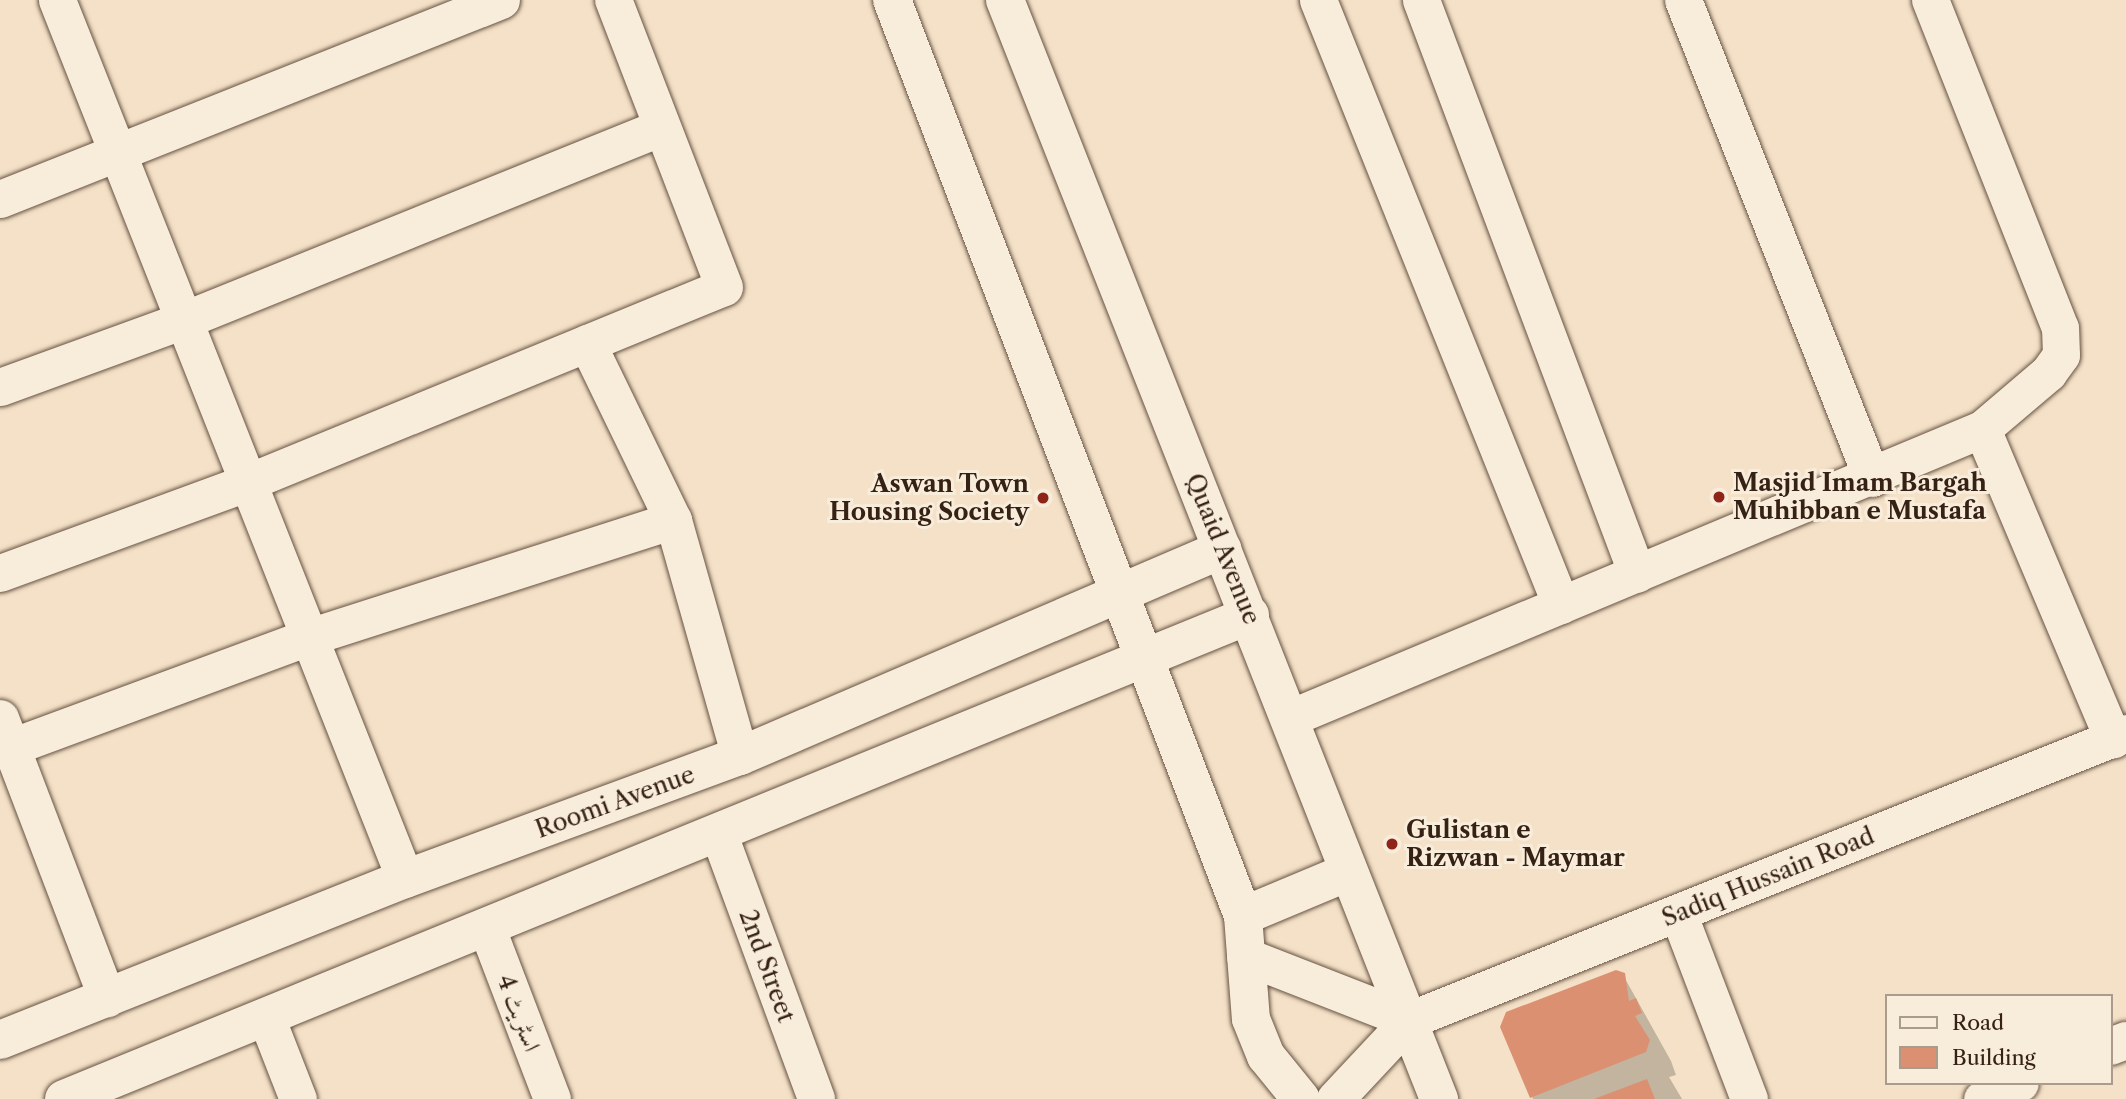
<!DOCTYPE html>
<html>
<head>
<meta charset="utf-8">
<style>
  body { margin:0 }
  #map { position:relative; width:2126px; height:1099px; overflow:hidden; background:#f4e1c7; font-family:"Libre Caslon Text",Amiri,serif }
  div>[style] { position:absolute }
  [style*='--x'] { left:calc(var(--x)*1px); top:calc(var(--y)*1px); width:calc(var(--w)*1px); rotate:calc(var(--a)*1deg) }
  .shadow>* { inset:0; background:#0003 }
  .building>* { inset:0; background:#db9072 }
  .roads { filter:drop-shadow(0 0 2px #665242) drop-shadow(0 0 2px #665242) }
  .street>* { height:37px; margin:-18.5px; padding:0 18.5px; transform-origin:18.5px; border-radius:18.5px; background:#f8ecdb }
  .secondary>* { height:38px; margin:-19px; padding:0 19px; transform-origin:19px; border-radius:19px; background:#f8ecdb }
  .dots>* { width:19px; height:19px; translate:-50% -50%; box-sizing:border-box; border:4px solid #f8ecdb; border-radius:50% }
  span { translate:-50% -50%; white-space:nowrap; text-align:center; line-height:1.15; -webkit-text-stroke:6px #f8ecdb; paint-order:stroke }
  .poi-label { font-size:24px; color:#362215; font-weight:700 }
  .left { translate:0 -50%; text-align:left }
  .right { translate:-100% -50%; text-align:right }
  .street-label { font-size:24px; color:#362215 }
  .legend { position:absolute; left:1885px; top:994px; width:228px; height:91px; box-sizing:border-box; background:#f8ecdb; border:2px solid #aa9b8c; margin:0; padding:9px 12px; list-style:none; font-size:21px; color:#362215 }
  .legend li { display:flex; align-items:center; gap:14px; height:35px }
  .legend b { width:35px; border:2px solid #aa9b8c }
</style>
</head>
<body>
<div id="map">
  <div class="shadow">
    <i style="clip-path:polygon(1623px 975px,1671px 1061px,1676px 1075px,1669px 1077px,1682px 1099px,1533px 1099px,1501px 1027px)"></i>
  </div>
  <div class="building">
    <i style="clip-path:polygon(1616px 970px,1625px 973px,1629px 1001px,1636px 998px,1642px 1013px,1635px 1016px,1650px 1040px,1646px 1052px,1530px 1098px,1500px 1027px,1506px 1012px)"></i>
    <i style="clip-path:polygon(1647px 1079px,1655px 1099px,1594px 1099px)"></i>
  </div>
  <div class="roads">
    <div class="street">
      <i style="--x:57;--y:0;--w:945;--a:68.4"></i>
      <i style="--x:1318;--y:0;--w:652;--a:68.12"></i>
      <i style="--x:1421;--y:0;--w:613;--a:69.38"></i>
      <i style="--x:1683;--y:0;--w:514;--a:68.43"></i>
      <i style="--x:0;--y:199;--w:539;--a:-21.66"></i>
      <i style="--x:587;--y:343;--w:197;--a:64.1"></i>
      <i style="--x:673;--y:520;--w:245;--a:74.2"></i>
      <i style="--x:0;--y:387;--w:196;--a:-20"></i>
      <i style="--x:184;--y:320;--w:515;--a:-21.99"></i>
      <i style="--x:1982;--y:429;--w:337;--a:67.1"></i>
      <i style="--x:0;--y:573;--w:264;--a:-20.1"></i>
      <i style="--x:248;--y:482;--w:514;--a:-22.28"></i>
      <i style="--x:724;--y:287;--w:308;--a:-111.1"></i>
      <i style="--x:1292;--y:717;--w:748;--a:-22.66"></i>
      <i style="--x:1982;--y:429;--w:87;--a:-40.3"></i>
      <i style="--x:2048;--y:373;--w:22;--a:-54"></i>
      <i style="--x:2061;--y:355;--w:27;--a:-92"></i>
      <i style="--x:2060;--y:328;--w:353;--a:-111.6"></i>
      <i style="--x:0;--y:718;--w:300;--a:69.1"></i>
      <i style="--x:11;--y:747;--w:318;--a:-20.3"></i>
      <i style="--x:309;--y:637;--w:382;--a:-17.8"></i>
      <i style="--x:718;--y:832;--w:284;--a:69.8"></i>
      <i style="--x:1678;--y:913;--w:199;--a:69.1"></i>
      <i style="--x:486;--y:926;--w:185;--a:69.1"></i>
      <i style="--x:1245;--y:956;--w:176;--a:21.3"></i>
      <i style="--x:266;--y:1017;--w:88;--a:68.7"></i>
      <i style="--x:2110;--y:1046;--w:17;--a:-21"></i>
      <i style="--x:1335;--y:1099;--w:108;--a:-46.9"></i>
      <i style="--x:1409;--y:1020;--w:772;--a:-21.82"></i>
      <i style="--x:1982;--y:1099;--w:41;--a:-22.8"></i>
    </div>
    <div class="secondary">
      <i style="--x:892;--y:0;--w:981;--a:69.03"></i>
      <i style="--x:1243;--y:916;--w:103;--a:85.6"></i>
      <i style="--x:1251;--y:1019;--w:40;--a:68"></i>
      <i style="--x:1266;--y:1056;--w:55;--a:50.9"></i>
      <i style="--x:1005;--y:0;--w:1182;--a:68.45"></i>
      <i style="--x:1243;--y:916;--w:114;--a:-22.7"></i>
      <i style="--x:0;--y:1040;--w:436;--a:-21.7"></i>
      <i style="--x:405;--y:879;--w:357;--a:-20.2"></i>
      <i style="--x:740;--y:756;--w:525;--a:-23.2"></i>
      <i style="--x:64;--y:1099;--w:1281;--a:-22.2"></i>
    </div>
  </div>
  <div class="dots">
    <i style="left:1719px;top:497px;background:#8f2418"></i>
    <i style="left:1043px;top:498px;background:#8f2418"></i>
    <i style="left:1392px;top:844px;background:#8f2418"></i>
  </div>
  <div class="poi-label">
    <span class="left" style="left:1733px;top:497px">Masjid Imam Bargah<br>Muhibban e Mustafa</span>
    <span class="right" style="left:1029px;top:498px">Aswan Town<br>Housing Society</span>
    <span class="left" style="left:1406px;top:844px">Gulistan e<br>Rizwan - Maymar</span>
  </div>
  <div class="street-label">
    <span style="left:1223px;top:549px;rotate:68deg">Quaid Avenue</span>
    <span style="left:615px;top:802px;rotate:-20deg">Roomi Avenue</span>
    <span style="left:1768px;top:877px;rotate:-22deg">Sadiq Hussain Road</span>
    <span style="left:767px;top:966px;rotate:70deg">2nd Street</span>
    <span style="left:519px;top:1013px;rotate:69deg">اسٹریٹ 4</span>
  </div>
  <ul class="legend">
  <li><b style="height:9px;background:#f8ecdb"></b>Road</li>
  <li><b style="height:19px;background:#db9072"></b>Building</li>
  </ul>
</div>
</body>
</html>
